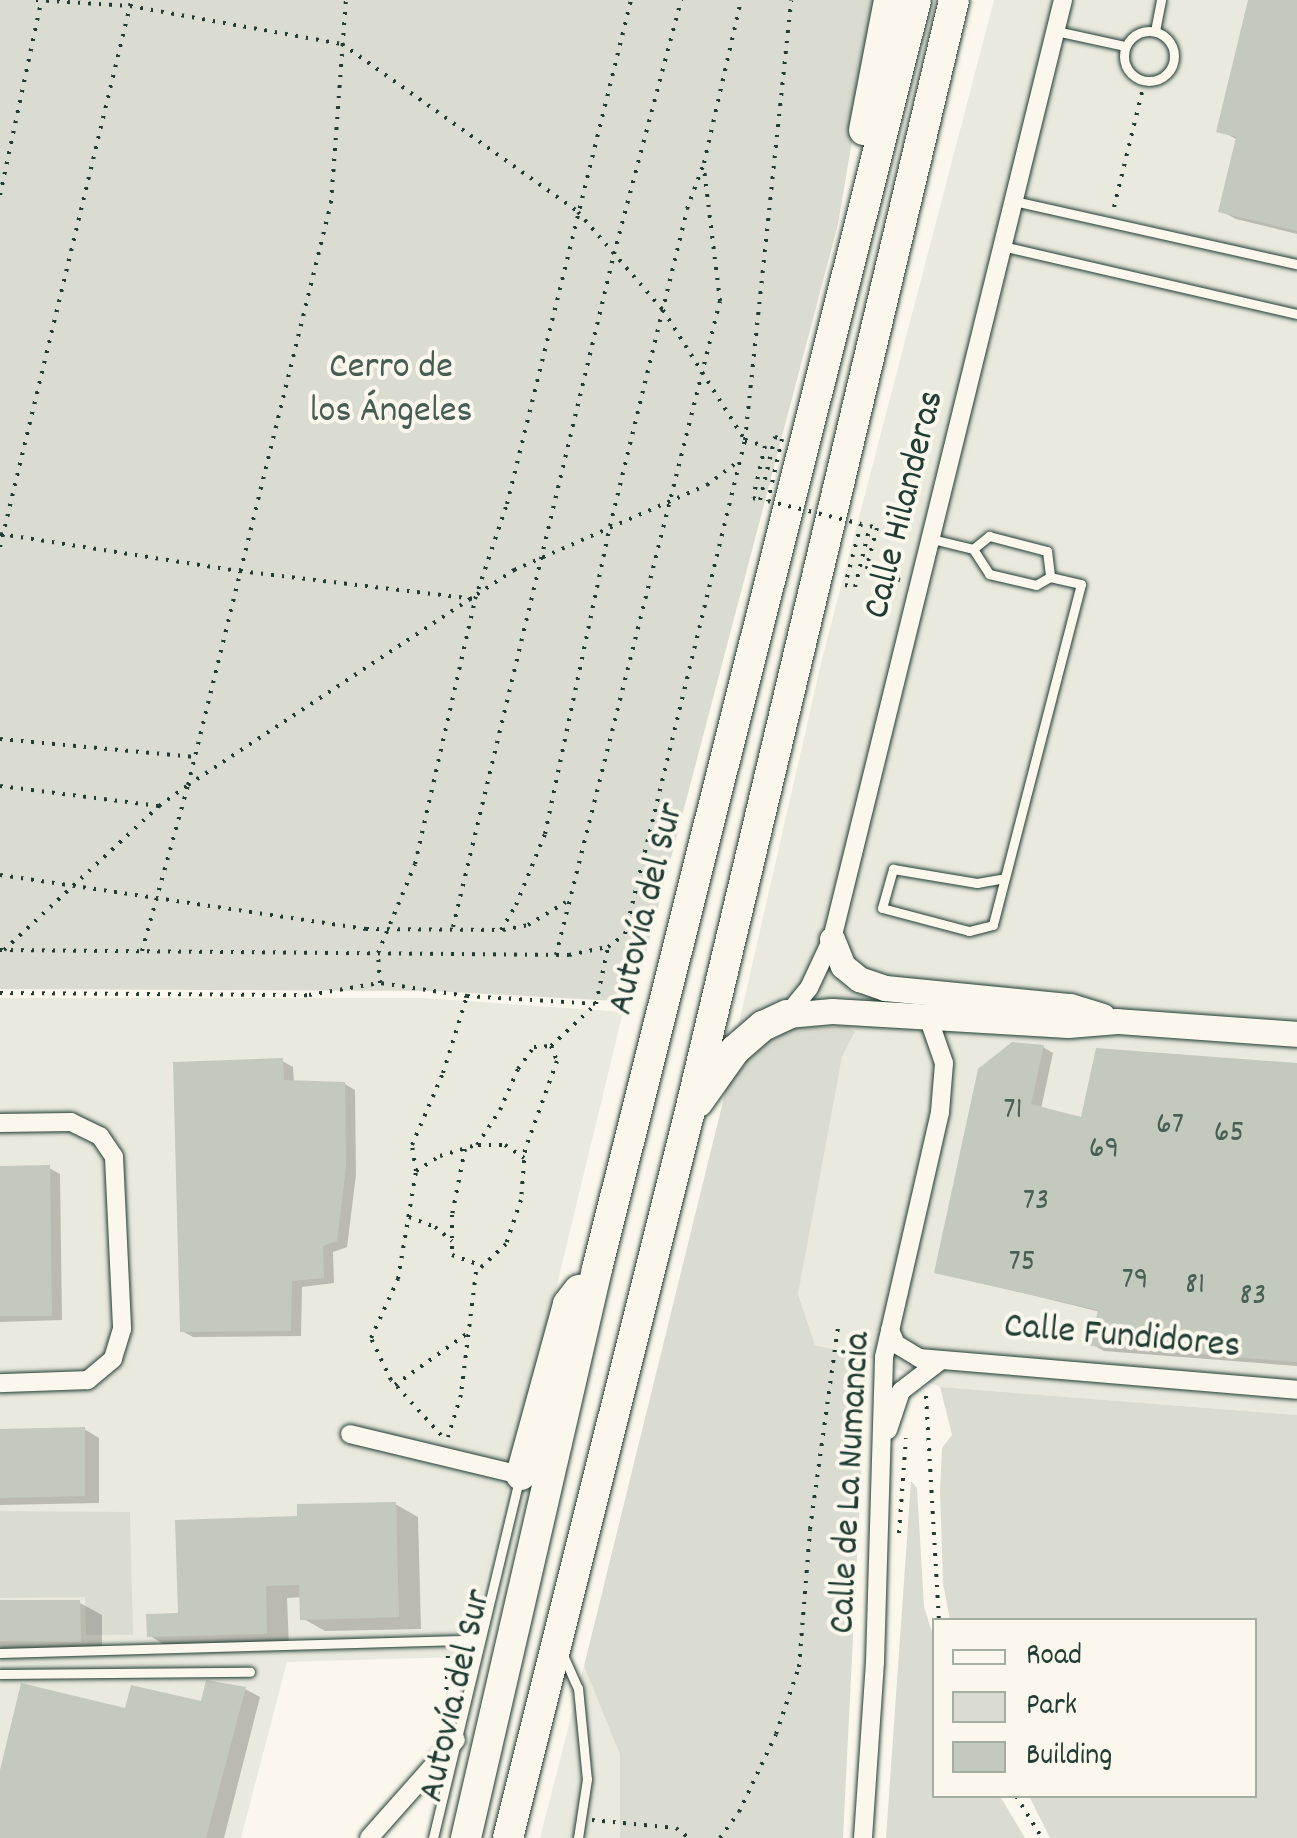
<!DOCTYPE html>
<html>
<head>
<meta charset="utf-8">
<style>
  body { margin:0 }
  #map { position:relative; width:1297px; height:1838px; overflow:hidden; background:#fbf7ec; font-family:Dekko,sans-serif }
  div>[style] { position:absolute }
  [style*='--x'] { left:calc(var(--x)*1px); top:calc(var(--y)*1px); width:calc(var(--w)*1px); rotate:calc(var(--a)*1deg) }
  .built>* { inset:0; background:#eae9de }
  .green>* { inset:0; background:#dbdcd1 }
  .shadow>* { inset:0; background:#0003 }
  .building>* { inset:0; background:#c4c9be }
  .path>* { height:4px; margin-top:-2px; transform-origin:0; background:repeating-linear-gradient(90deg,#1f3d34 0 2.5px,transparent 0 10.5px) }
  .roads { filter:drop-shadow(0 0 2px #1f3d34) drop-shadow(0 0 2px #1f3d34) }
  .lane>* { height:9px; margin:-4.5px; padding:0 4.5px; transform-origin:4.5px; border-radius:4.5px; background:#fbf7ec }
  .lane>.ring { margin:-4.5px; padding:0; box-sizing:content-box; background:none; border:9px solid #fbf7ec; border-radius:50% }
  .street>* { height:18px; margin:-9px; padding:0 9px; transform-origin:9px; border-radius:9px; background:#fbf7ec }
  .secondary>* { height:25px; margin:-12.5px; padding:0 12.5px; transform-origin:12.5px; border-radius:12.5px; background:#fbf7ec }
  .highway>* { height:30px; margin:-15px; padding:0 15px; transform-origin:15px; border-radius:15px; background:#fbf7ec }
  .path-bridge>* { height:4px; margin-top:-2px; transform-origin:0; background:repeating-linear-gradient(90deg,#1f3d34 0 2.5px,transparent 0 10.5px) }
  span { translate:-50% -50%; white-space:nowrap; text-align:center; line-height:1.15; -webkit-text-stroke:8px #fbf7ec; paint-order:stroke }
  .number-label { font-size:32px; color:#486056 }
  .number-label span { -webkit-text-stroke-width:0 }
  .park-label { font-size:38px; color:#455d53 }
  .street-label { font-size:38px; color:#1f3d34 }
  .legend { position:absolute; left:932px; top:1618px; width:325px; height:180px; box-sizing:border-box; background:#fbf7ec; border:2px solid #a3ada2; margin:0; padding:12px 18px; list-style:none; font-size:30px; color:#1f3d34 }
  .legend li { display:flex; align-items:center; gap:20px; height:50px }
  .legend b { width:50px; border:2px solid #a3ada2 }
</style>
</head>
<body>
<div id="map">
  <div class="built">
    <i style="clip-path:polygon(994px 0,1297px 0,1297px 1415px,940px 1387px,867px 1357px,815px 1345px,798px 1294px,804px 1247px,842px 1057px,855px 1032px,847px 1026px,824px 1026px,746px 1048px,738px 1027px,822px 659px)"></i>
    <i style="clip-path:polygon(0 998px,424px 998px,623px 1012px,465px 1665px,458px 1657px,287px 1662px,241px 1838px,0 1838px)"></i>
    <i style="clip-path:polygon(584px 1666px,620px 1755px,620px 1838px,540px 1838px)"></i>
  </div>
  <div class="green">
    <i style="clip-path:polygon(0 0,876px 0,838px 224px,633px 1002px,434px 991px,0 989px)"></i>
    <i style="clip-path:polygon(847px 1026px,855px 1032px,842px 1057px,798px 1294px,815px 1345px,867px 1357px,843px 1838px,620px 1838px,620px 1755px,584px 1666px,730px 1073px,746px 1048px,791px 1028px)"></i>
    <i style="clip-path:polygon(940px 1387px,1297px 1415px,1297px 1838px,1050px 1838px,1029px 1796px,1254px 1796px,1254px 1620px,950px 1620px,943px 1583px,940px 1491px,942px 1448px,952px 1435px)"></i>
    <i style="clip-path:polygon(911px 1481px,917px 1488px,924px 1606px,934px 1639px,934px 1796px,1000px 1796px,1025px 1838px,886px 1838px)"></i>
    <i style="clip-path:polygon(0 1511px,130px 1512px,133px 1635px,86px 1635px,85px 1597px,0 1598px)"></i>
  </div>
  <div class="shadow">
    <i style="clip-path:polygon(1250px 0,1297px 0,1297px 234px,1236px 219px,1221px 211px,1238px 140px,1219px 130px)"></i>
    <i style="clip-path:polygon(1043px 1047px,1053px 1053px,1041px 1109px,1083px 1120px,1297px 1065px,1297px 1366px,1104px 1351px,1093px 1345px,1101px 1312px,937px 1272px)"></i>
    <i style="clip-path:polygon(282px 1061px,293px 1067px,294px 1083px,345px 1084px,355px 1090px,356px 1175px,347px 1247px,333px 1252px,334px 1283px,302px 1287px,301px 1336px,193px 1337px,182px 1331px)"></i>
    <i style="clip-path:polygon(49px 1168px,60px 1174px,62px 1320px,0 1322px,0 1169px)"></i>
    <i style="clip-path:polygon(84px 1429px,99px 1438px,99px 1503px,0 1505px,0 1431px)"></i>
    <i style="clip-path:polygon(395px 1504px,418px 1517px,421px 1629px,325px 1631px,302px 1618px,302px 1597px,287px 1598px,289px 1646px,172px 1649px,150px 1636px,299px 1519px)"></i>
    <i style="clip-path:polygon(0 1602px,80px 1603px,102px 1615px,102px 1653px,0 1653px)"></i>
    <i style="clip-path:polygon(245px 1689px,260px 1697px,224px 1838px,0 1838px,0 1780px,127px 1711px,203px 1704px)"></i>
  </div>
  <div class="building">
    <i style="clip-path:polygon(1248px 0,1297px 0,1297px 231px,1218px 212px,1236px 137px,1216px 132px)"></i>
    <i style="clip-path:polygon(1012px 1042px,1044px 1045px,1031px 1104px,1081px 1117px,1096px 1048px,1297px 1063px,1297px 1362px,1090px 1346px,1098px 1310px,934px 1273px,978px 1069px)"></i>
    <i style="clip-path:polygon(283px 1058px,284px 1080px,345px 1082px,346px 1168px,337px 1241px,323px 1246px,324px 1278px,292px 1281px,291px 1331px,180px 1332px,173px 1062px)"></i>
    <i style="clip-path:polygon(50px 1165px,52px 1316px,0 1316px,0 1166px)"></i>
    <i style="clip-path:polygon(85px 1427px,85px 1496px,0 1498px,0 1429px)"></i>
    <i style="clip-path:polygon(396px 1502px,399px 1617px,300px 1620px,299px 1585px,266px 1586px,267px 1634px,147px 1637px,146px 1614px,178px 1613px,175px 1520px,297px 1516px,297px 1504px)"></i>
    <i style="clip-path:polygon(0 1600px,80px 1600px,81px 1642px,0 1641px)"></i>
    <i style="clip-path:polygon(206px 1680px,246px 1687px,206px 1838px,0 1838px,0 1770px,21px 1683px,125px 1708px,131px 1685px,201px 1701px)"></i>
  </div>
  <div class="path">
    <i style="--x:36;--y:0;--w:94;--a:3.7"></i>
    <i style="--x:130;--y:6;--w:6;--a:-81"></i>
    <i style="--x:0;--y:195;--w:197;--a:-78"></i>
    <i style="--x:1114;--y:207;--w:131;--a:-76.3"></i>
    <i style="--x:0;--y:534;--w:243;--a:8.8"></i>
    <i style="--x:240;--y:571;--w:237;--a:6.8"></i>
    <i style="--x:0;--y:547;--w:556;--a:-76.49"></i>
    <i style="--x:130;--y:6;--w:215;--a:10.2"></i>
    <i style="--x:342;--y:44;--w:290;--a:35.4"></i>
    <i style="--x:578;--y:212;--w:130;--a:49.1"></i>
    <i style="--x:663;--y:310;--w:154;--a:57.8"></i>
    <i style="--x:745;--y:440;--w:21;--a:17"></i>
    <i style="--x:867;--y:566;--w:6;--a:81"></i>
    <i style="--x:868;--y:572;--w:33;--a:14"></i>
    <i style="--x:0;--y:739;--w:196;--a:5.3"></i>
    <i style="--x:0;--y:786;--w:160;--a:7.2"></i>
    <i style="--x:0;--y:875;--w:370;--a:8.4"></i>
    <i style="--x:366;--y:929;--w:135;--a:0.4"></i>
    <i style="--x:501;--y:930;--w:29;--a:-59"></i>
    <i style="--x:516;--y:905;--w:77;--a:-67.8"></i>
    <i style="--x:545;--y:834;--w:315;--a:-78.1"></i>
    <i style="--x:610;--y:526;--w:326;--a:-76.3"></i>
    <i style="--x:687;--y:209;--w:49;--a:-69.7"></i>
    <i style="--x:704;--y:163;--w:167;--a:-77.2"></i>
    <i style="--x:453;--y:927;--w:692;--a:-76.55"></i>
    <i style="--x:614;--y:254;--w:263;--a:-75.2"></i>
    <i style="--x:503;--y:930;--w:25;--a:-11"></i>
    <i style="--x:528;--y:925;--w:44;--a:-31.2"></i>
    <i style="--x:0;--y:950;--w:569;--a:0.5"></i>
    <i style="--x:569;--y:955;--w:40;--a:-12"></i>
    <i style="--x:608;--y:947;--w:21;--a:-37"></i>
    <i style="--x:625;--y:934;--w:508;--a:-76.35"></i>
    <i style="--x:745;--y:440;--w:442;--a:-84"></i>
    <i style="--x:4;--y:950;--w:212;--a:-42.9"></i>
    <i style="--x:159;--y:806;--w:36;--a:-36"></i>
    <i style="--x:188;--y:785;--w:391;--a:-33.4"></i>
    <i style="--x:514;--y:570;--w:211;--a:-23.8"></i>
    <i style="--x:707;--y:485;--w:41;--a:-37.1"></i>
    <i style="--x:142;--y:951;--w:172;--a:-74.5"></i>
    <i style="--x:188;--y:785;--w:599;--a:-76.2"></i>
    <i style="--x:331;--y:203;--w:204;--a:-85.8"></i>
    <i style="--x:556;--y:955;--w:674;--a:-75.92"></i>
    <i style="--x:720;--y:301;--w:134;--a:-96.9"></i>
    <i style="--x:0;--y:993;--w:309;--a:0.4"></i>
    <i style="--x:309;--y:995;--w:71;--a:-9.7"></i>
    <i style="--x:467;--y:996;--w:129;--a:3.5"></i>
    <i style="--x:551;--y:1046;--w:62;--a:-43"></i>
    <i style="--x:596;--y:1004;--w:58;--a:-78.1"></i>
    <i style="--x:478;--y:1145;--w:27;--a:0"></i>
    <i style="--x:505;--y:1145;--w:23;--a:34"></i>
    <i style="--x:465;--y:1149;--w:67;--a:101.1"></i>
    <i style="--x:452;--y:1215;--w:40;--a:90"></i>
    <i style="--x:452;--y:1255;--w:32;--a:20"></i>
    <i style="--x:416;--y:1171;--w:26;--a:-99"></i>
    <i style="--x:412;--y:1145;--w:78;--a:-66.7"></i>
    <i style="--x:443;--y:1073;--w:81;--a:-72.7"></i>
    <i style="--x:467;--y:996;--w:88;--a:-171.5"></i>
    <i style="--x:380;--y:983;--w:30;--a:-94"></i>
    <i style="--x:378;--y:953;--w:96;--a:-67.4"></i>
    <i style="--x:415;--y:864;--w:272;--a:-77.2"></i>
    <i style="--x:475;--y:599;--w:100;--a:-71.4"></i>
    <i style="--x:507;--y:504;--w:519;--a:-76.18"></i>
    <i style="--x:409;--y:1217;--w:28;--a:21"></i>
    <i style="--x:435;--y:1227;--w:22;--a:39"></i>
    <i style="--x:395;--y:1385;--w:91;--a:-35.6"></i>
    <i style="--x:926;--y:1396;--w:224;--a:86.7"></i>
    <i style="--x:441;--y:1435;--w:74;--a:-132.3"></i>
    <i style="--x:391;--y:1380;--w:47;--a:-115.5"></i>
    <i style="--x:371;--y:1338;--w:65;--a:-65.4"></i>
    <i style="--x:398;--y:1279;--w:109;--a:-80.5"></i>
    <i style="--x:416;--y:1171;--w:28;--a:-32"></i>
    <i style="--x:440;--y:1156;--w:39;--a:-17"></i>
    <i style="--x:477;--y:1145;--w:42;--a:-56.7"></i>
    <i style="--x:500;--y:1110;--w:45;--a:-66.3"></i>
    <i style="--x:518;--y:1069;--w:27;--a:-54"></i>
    <i style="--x:534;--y:1047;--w:17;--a:-3"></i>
    <i style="--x:551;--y:1046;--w:16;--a:68"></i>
    <i style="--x:557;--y:1061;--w:95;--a:109.8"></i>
    <i style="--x:525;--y:1150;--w:50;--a:94.6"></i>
    <i style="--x:521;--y:1200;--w:46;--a:108.8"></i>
    <i style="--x:506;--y:1244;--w:41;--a:137"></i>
    <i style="--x:476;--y:1272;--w:124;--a:97"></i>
    <i style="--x:461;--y:1395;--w:44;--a:107.2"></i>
    <i style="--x:899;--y:1533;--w:95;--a:-85.8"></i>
    <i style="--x:445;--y:1721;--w:66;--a:-87.4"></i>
    <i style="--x:1016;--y:1796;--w:49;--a:58.2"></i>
    <i style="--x:592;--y:1820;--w:84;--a:5.4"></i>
    <i style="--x:676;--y:1828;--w:16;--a:38"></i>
    <i style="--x:720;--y:1838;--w:32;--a:-54"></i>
    <i style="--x:739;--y:1812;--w:86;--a:-64.6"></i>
    <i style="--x:776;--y:1734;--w:71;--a:-71.1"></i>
    <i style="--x:799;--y:1667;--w:138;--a:-85.4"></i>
    <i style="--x:810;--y:1529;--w:203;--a:-82.1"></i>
  </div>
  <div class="roads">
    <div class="lane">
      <i class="ring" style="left:1124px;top:31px;width:41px;height:41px"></i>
      <i style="--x:1056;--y:31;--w:71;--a:12.3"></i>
      <i style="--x:1155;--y:31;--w:32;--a:-79"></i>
      <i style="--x:1014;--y:201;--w:290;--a:12.6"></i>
      <i style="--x:1002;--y:246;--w:303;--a:13"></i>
      <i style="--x:932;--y:539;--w:42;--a:13.7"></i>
      <i style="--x:973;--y:549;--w:30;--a:57"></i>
      <i style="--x:989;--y:574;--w:48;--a:13.2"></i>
      <i style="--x:1036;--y:585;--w:16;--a:-30"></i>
      <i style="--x:1050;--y:577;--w:32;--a:13"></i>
      <i style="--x:1081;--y:584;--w:352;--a:104.5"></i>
      <i style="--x:993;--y:925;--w:25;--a:166"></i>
      <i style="--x:969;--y:931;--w:90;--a:-165.2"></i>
      <i style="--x:882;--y:908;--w:41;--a:-74.2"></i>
      <i style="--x:893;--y:869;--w:85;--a:9.5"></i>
      <i style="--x:977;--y:883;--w:28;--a:-10"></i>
      <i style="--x:973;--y:549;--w:21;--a:-39"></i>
      <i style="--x:989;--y:536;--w:60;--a:14.5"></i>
      <i style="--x:1047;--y:551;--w:26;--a:83"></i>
      <i style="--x:0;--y:1653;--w:480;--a:-1.6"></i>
      <i style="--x:563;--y:1655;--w:36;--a:66"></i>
      <i style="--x:578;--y:1688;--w:91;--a:84.4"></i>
      <i style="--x:587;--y:1779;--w:60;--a:98.7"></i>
      <i style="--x:0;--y:1674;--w:250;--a:-0.5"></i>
      <i style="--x:433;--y:1838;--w:367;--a:-76.5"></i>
    </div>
    <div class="street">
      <i style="--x:787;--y:1015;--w:35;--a:-51"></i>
      <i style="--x:809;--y:988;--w:54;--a:-64.9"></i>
      <i style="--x:832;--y:939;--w:967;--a:-76.18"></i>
      <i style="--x:0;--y:1123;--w:71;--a:-0.8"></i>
      <i style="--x:71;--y:1122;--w:32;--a:26"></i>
      <i style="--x:100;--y:1136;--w:25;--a:56"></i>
      <i style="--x:114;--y:1157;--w:172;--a:87.3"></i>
      <i style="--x:122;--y:1329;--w:31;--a:107"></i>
      <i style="--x:113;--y:1359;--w:33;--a:140"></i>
      <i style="--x:88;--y:1380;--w:88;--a:178"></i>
      <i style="--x:890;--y:1330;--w:15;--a:67"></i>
      <i style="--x:896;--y:1344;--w:27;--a:31"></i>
      <i style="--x:919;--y:1358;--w:379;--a:4.8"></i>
      <i style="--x:888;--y:1430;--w:41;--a:-71.6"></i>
      <i style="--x:901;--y:1391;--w:49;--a:-37.6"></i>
      <i style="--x:350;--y:1434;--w:176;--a:13.5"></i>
      <i style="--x:369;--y:1838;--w:131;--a:-48.4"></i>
      <i style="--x:863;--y:1838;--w:176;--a:-86.1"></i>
      <i style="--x:875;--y:1662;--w:305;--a:-88.3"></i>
      <i style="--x:884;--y:1357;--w:251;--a:-77.1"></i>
      <i style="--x:940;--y:1112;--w:49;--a:-85.3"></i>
      <i style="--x:944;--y:1063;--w:46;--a:-109.2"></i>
    </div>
    <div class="secondary">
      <i style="--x:832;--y:939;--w:29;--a:68"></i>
      <i style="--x:843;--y:966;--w:21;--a:39"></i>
      <i style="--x:859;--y:979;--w:28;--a:19"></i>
      <i style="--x:885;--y:988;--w:186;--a:5.6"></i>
      <i style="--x:1070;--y:1006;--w:34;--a:17"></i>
      <i style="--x:787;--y:1015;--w:45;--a:-5.1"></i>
      <i style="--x:832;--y:1011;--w:236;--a:3.4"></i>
      <i style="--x:1068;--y:1025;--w:49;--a:-4.7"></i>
      <i style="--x:1117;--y:1021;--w:180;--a:4.1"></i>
    </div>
    <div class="highway">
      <i style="--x:864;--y:130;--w:132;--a:-79.1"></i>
      <i style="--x:698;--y:1102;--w:64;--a:-54.6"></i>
      <i style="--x:735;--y:1050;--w:37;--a:-41"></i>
      <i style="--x:763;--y:1026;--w:26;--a:-25"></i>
      <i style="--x:521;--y:1475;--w:177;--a:-74.6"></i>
      <i style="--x:568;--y:1304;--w:18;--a:-52"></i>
      <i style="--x:466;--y:1838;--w:584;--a:-77.03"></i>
      <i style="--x:597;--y:1269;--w:1308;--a:-75.89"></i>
      <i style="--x:508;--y:1838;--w:745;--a:-75.95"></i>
      <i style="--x:689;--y:1115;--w:1146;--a:-76.63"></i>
    </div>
  </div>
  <div class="path-bridge">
    <i style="--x:765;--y:446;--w:53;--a:103"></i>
    <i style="--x:753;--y:498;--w:7;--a:16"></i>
    <i style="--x:760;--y:500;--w:65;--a:-76.6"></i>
    <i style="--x:775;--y:437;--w:7;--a:16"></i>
    <i style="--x:782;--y:439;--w:64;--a:102.7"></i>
    <i style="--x:768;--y:501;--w:96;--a:13.9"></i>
    <i style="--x:861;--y:524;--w:63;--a:104.7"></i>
    <i style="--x:845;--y:585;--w:10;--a:11"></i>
    <i style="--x:855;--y:587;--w:63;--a:-76.2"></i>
    <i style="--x:870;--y:526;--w:7;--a:16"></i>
    <i style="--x:877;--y:528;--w:39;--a:105"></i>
  </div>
  <div class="number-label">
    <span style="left:1013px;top:1111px">71</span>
    <span style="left:1170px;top:1126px">67</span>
    <span style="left:1229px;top:1134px">65</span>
    <span style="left:1104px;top:1150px">69</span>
    <span style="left:1036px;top:1202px">73</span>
    <span style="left:1022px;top:1263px">75</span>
    <span style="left:1135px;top:1281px">79</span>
    <span style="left:1195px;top:1286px">81</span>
    <span style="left:1253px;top:1297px">83</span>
  </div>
  <div class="park-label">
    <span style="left:391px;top:391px">Cerro de<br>los Ángeles</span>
  </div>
  <div class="street-label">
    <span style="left:906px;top:505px;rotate:-76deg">Calle Hilanderas</span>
    <span style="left:648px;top:909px;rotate:-76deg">Autovía del Sur</span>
    <span style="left:1122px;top:1338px;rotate:5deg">Calle Fundidores</span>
    <span style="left:852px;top:1483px;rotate:-87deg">Calle de La Numancia</span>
    <span style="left:457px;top:1696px;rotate:-77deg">Autovía del Sur</span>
  </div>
  <ul class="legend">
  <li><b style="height:12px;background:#fbf7ec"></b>Road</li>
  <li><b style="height:28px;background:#dbdcd1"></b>Park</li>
  <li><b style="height:28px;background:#c4c9be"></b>Building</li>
  </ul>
</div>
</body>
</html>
